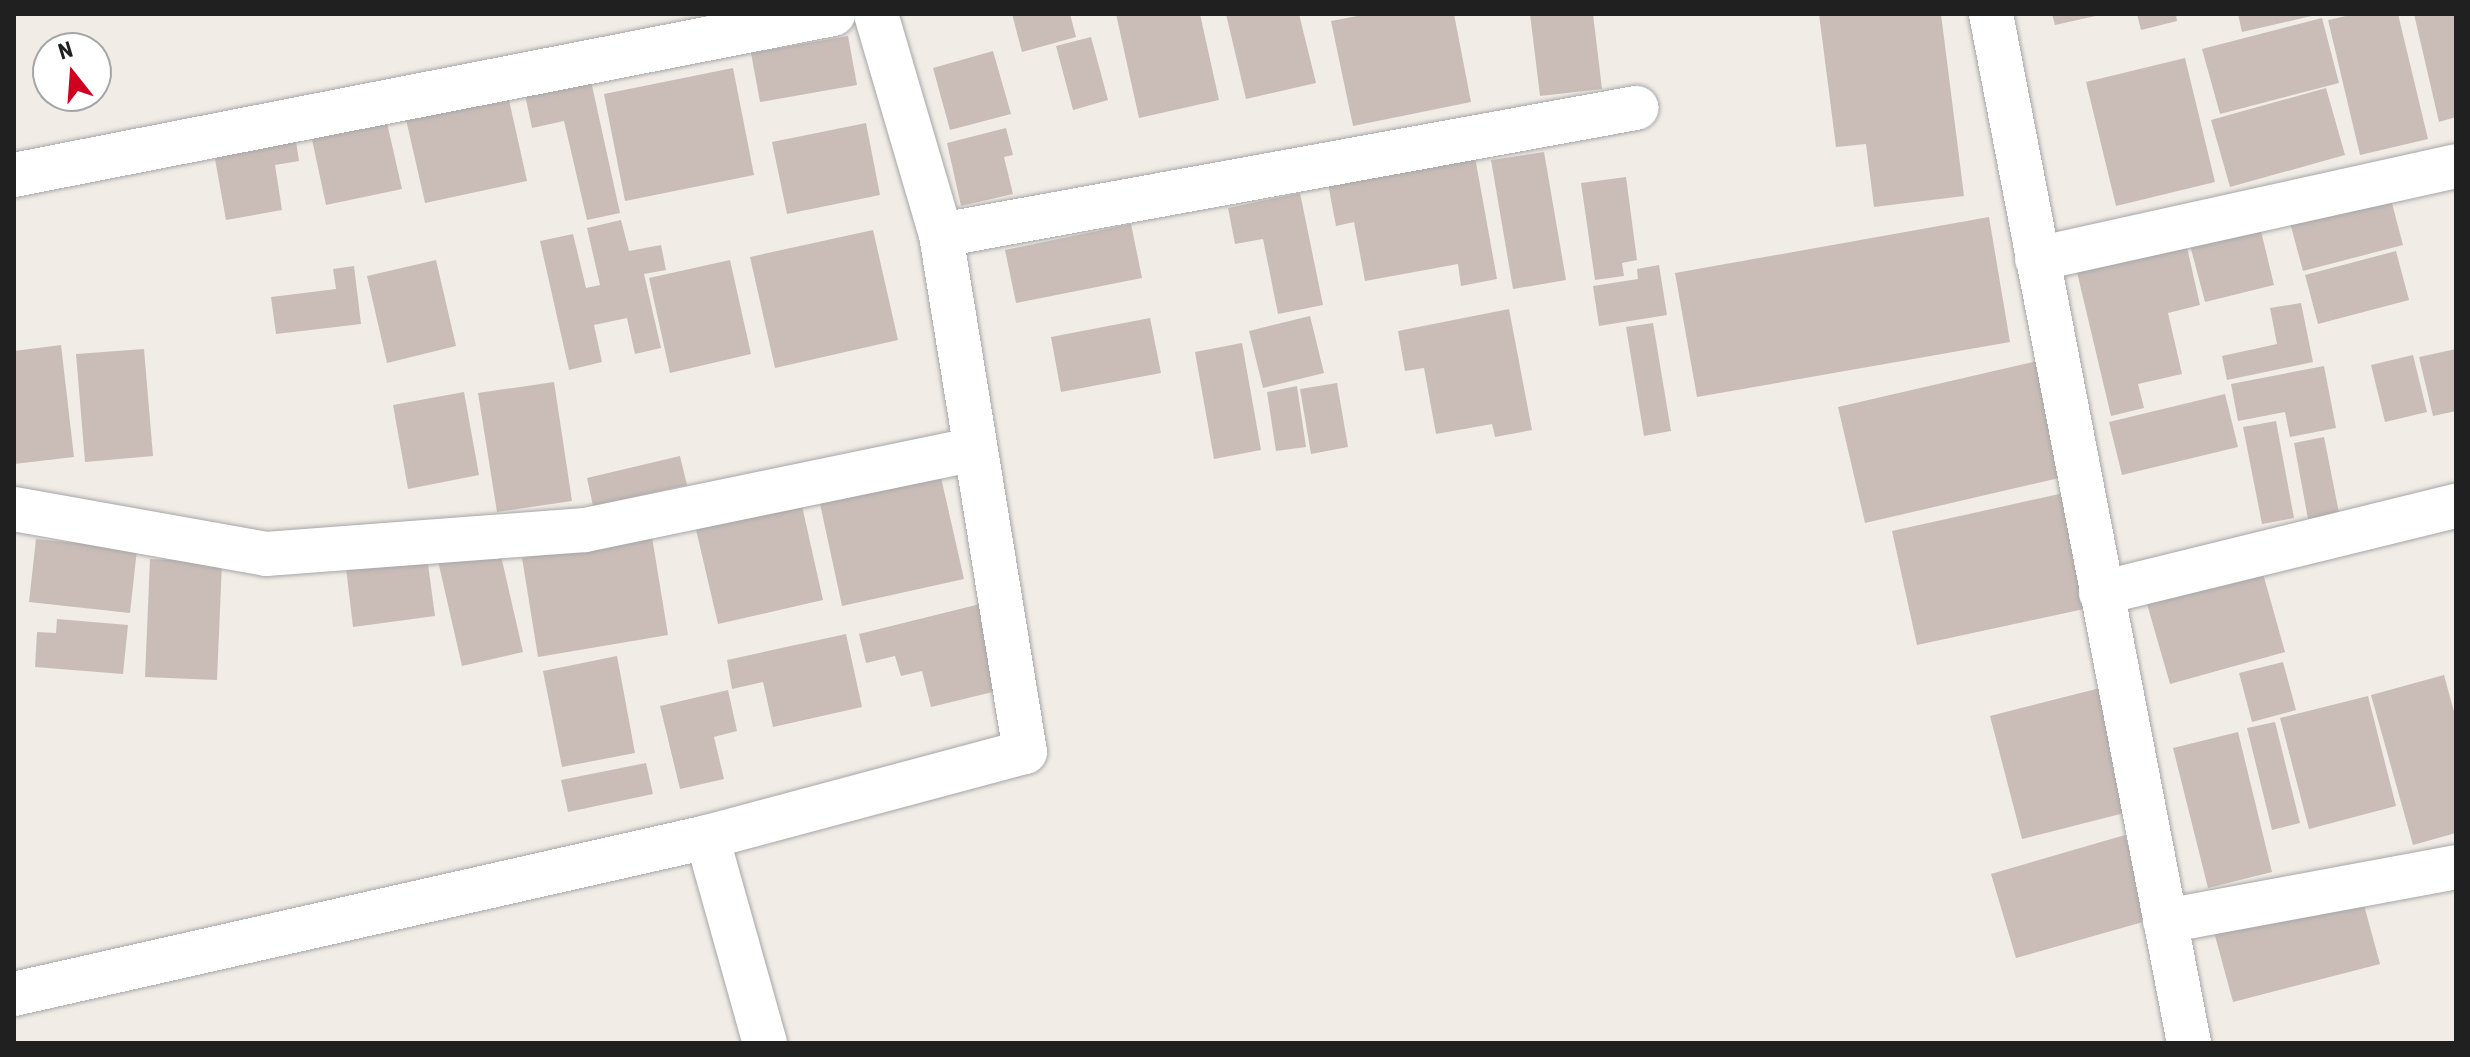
<!DOCTYPE html>
<html>
<head>
<meta charset="utf-8">
<style>
  body { margin:0 }
  #map { position:relative; width:2470px; height:1057px; overflow:hidden; background:#f1ece6; font-family:"Roboto Condensed",sans-serif }
  div>[style] { position:absolute }
  [style*='--x'] { left:calc(var(--x)*1px); top:calc(var(--y)*1px); width:calc(var(--w)*1px); rotate:calc(var(--a)*1deg) }
  .building>* { inset:0; background:#cabdb8 }
  .roads { filter:drop-shadow(0 0 2px #a7a7a7) drop-shadow(0 0 2px #a7a7a7) }
  .minor>* { height:44px; margin:-22px; padding:0 22px; transform-origin:22px; border-radius:22px; background:#fff }
  span { translate:-50% -50%; white-space:nowrap; text-align:center; line-height:1.15; -webkit-text-stroke:7px #fff; paint-order:stroke }
  .frame { position:absolute; inset:0; border:16px solid #202020; pointer-events:none }
  .north { position:absolute; left:32px; top:32px; width:80px; height:80px; box-sizing:border-box; background:#fff; border:2px solid #a6a6a6; border-radius:50%; rotate:343deg; font-size:22px; font-weight:700; line-height:32px; text-align:center; color:#202020 }
  .north::after { content:''; display:block; margin:auto; width:28px; height:36px; background:#d00020; clip-path:polygon(50% 0,100% 100%,50% 72%,0 100%) }
</style>
</head>
<body>
<div id="map">
  <div class="building">
    <i style="clip-path:polygon(1012px 14px,1070px 14px,1076px 37px,1022px 52px)"></i>
    <i style="clip-path:polygon(1116px 14px,1200px 14px,1219px 100px,1139px 118px)"></i>
    <i style="clip-path:polygon(1226px 14px,1299px 14px,1316px 83px,1246px 99px)"></i>
    <i style="clip-path:polygon(1368px 14px,1454px 14px,1471px 102px,1353px 126px,1331px 21px)"></i>
    <i style="clip-path:polygon(1530px 14px,1593px 14px,1602px 89px,1540px 96px)"></i>
    <i style="clip-path:polygon(1819px 14px,1941px 14px,1964px 196px,1874px 207px,1866px 144px,1836px 147px)"></i>
    <i style="clip-path:polygon(2052px 14px,2100px 14px,2100px 15px,2055px 25px)"></i>
    <i style="clip-path:polygon(2137px 14px,2176px 14px,2177px 21px,2141px 30px)"></i>
    <i style="clip-path:polygon(2238px 14px,2316px 14px,2316px 15px,2242px 32px)"></i>
    <i style="clip-path:polygon(2355px 14px,2398px 14px,2428px 139px,2360px 155px,2328px 20px)"></i>
    <i style="clip-path:polygon(2414px 14px,2456px 14px,2456px 117px,2439px 122px)"></i>
    <i style="clip-path:polygon(2322px 18px,2339px 83px,2220px 114px,2202px 49px)"></i>
    <i style="clip-path:polygon(848px 36px,857px 85px,760px 102px,751px 53px)"></i>
    <i style="clip-path:polygon(1091px 37px,1108px 100px,1073px 110px,1056px 46px)"></i>
    <i style="clip-path:polygon(993px 51px,1011px 114px,950px 130px,933px 68px)"></i>
    <i style="clip-path:polygon(2185px 58px,2215px 182px,2116px 206px,2086px 82px)"></i>
    <i style="clip-path:polygon(733px 68px,754px 175px,625px 201px,604px 94px)"></i>
    <i style="clip-path:polygon(591px 81px,620px 213px,587px 220px,564px 121px,532px 128px,525px 95px)"></i>
    <i style="clip-path:polygon(505px 82px,527px 181px,425px 203px,403px 106px)"></i>
    <i style="clip-path:polygon(2326px 88px,2345px 155px,2230px 187px,2211px 120px)"></i>
    <i style="clip-path:polygon(385px 114px,402px 189px,326px 205px,310px 130px)"></i>
    <i style="clip-path:polygon(866px 123px,880px 195px,787px 214px,772px 142px)"></i>
    <i style="clip-path:polygon(1006px 128px,1013px 155px,1004px 157px,1013px 194px,961px 206px,947px 143px)"></i>
    <i style="clip-path:polygon(295px 135px,299px 161px,275px 165px,282px 210px,226px 220px,213px 148px)"></i>
    <i style="clip-path:polygon(1544px 152px,1566px 280px,1513px 289px,1491px 160px)"></i>
    <i style="clip-path:polygon(1475px 157px,1497px 279px,1461px 286px,1458px 264px,1365px 281px,1354px 222px,1336px 226px,1328px 184px)"></i>
    <i style="clip-path:polygon(1626px 177px,1637px 260px,1622px 263px,1624px 276px,1595px 280px,1581px 183px)"></i>
    <i style="clip-path:polygon(2389px 192px,2403px 245px,2303px 271px,2289px 219px)"></i>
    <i style="clip-path:polygon(1300px 193px,1323px 305px,1278px 314px,1263px 239px,1235px 244px,1228px 208px)"></i>
    <i style="clip-path:polygon(1989px 217px,2010px 342px,1697px 397px,1675px 273px)"></i>
    <i style="clip-path:polygon(621px 220px,629px 251px,661px 245px,666px 270px,644px 274px,661px 348px,635px 354px,627px 318px,594px 325px,602px 362px,569px 370px,540px 241px,573px 234px,586px 288px,600px 285px,587px 228px)"></i>
    <i style="clip-path:polygon(1131px 224px,1142px 278px,1016px 303px,1005px 250px)"></i>
    <i style="clip-path:polygon(2260px 227px,2274px 285px,2205px 302px,2190px 245px)"></i>
    <i style="clip-path:polygon(873px 230px,898px 340px,775px 368px,750px 257px)"></i>
    <i style="clip-path:polygon(2186px 243px,2200px 305px,2168px 313px,2182px 374px,2138px 384px,2144px 408px,2111px 416px,2076px 268px)"></i>
    <i style="clip-path:polygon(2396px 251px,2409px 300px,2318px 324px,2305px 275px)"></i>
    <i style="clip-path:polygon(436px 260px,456px 346px,387px 363px,367px 276px)"></i>
    <i style="clip-path:polygon(730px 260px,751px 354px,670px 373px,649px 278px)"></i>
    <i style="clip-path:polygon(1659px 265px,1667px 315px,1599px 326px,1593px 286px,1638px 279px,1637px 269px)"></i>
    <i style="clip-path:polygon(354px 266px,361px 324px,276px 334px,271px 297px,336px 289px,333px 269px)"></i>
    <i style="clip-path:polygon(2301px 303px,2313px 362px,2227px 380px,2222px 356px,2277px 344px,2270px 308px)"></i>
    <i style="clip-path:polygon(1509px 309px,1532px 430px,1495px 437px,1492px 424px,1436px 434px,1424px 368px,1405px 371px,1398px 331px)"></i>
    <i style="clip-path:polygon(1310px 316px,1324px 373px,1263px 388px,1249px 331px)"></i>
    <i style="clip-path:polygon(1150px 318px,1161px 373px,1061px 392px,1051px 337px)"></i>
    <i style="clip-path:polygon(1653px 323px,1671px 431px,1644px 436px,1626px 327px)"></i>
    <i style="clip-path:polygon(1242px 343px,1261px 450px,1214px 459px,1195px 352px)"></i>
    <i style="clip-path:polygon(61px 345px,74px 457px,14px 464px,14px 351px)"></i>
    <i style="clip-path:polygon(144px 349px,153px 456px,85px 462px,76px 354px)"></i>
    <i style="clip-path:polygon(2456px 349px,2456px 411px,2433px 416px,2419px 357px)"></i>
    <i style="clip-path:polygon(2413px 355px,2427px 412px,2385px 422px,2371px 365px)"></i>
    <i style="clip-path:polygon(2046px 359px,2072px 475px,1865px 523px,1838px 407px)"></i>
    <i style="clip-path:polygon(2324px 366px,2336px 428px,2290px 437px,2285px 412px,2238px 421px,2231px 384px)"></i>
    <i style="clip-path:polygon(554px 382px,572px 501px,497px 512px,478px 393px)"></i>
    <i style="clip-path:polygon(1337px 383px,1348px 447px,1311px 454px,1300px 389px)"></i>
    <i style="clip-path:polygon(1297px 386px,1306px 447px,1276px 451px,1267px 392px)"></i>
    <i style="clip-path:polygon(464px 392px,479px 475px,408px 489px,393px 405px)"></i>
    <i style="clip-path:polygon(2225px 394px,2238px 447px,2122px 475px,2109px 422px)"></i>
    <i style="clip-path:polygon(2276px 421px,2294px 518px,2262px 524px,2243px 427px)"></i>
    <i style="clip-path:polygon(2324px 437px,2339px 513px,2308px 519px,2294px 443px)"></i>
    <i style="clip-path:polygon(680px 456px,687px 485px,593px 506px,587px 478px)"></i>
    <i style="clip-path:polygon(940px 473px,964px 579px,842px 606px,819px 499px)"></i>
    <i style="clip-path:polygon(2073px 491px,2098px 606px,1917px 645px,1892px 531px)"></i>
    <i style="clip-path:polygon(800px 497px,823px 600px,718px 624px,694px 521px)"></i>
    <i style="clip-path:polygon(652px 537px,668px 635px,538px 657px,522px 558px)"></i>
    <i style="clip-path:polygon(36px 539px,137px 549px,130px 613px,29px 602px)"></i>
    <i style="clip-path:polygon(499px 547px,523px 652px,462px 666px,438px 561px)"></i>
    <i style="clip-path:polygon(427px 557px,435px 616px,353px 627px,346px 568px)"></i>
    <i style="clip-path:polygon(150px 559px,222px 562px,217px 680px,145px 677px)"></i>
    <i style="clip-path:polygon(2262px 570px,2285px 652px,2170px 684px,2147px 604px)"></i>
    <i style="clip-path:polygon(984px 603px,1005px 689px,931px 707px,922px 671px,901px 676px,895px 656px,866px 663px,859px 634px)"></i>
    <i style="clip-path:polygon(57px 619px,128px 625px,123px 674px,35px 667px,37px 632px,56px 633px)"></i>
    <i style="clip-path:polygon(846px 634px,862px 707px,773px 727px,763px 682px,732px 689px,727px 660px)"></i>
    <i style="clip-path:polygon(617px 656px,635px 753px,562px 767px,543px 671px)"></i>
    <i style="clip-path:polygon(2283px 662px,2296px 710px,2252px 722px,2239px 673px)"></i>
    <i style="clip-path:polygon(2444px 675px,2456px 719px,2456px 833px,2413px 845px,2371px 695px)"></i>
    <i style="clip-path:polygon(2108px 686px,2140px 809px,2022px 839px,1990px 716px)"></i>
    <i style="clip-path:polygon(728px 690px,737px 731px,714px 737px,724px 779px,680px 789px,660px 706px)"></i>
    <i style="clip-path:polygon(2368px 696px,2396px 806px,2309px 829px,2280px 718px)"></i>
    <i style="clip-path:polygon(2275px 722px,2300px 823px,2272px 830px,2247px 728px)"></i>
    <i style="clip-path:polygon(2238px 732px,2272px 872px,2208px 888px,2173px 748px)"></i>
    <i style="clip-path:polygon(646px 763px,653px 794px,568px 812px,561px 780px)"></i>
    <i style="clip-path:polygon(2125px 835px,2150px 920px,2016px 958px,1991px 874px)"></i>
    <i style="clip-path:polygon(2361px 894px,2380px 964px,2233px 1002px,2214px 932px)"></i>
  </div>
  <div class="roads">
    <div class="minor">
      <i style="--x:1991;--y:14;--w:1048;--a:79.11"></i>
      <i style="--x:14;--y:175;--w:835;--a:-11.12"></i>
      <i style="--x:941;--y:235;--w:707;--a:-10.36"></i>
      <i style="--x:2037;--y:259;--w:429;--a:-12.5"></i>
      <i style="--x:14;--y:509;--w:256;--a:10.1"></i>
      <i style="--x:266;--y:554;--w:320;--a:-4.3"></i>
      <i style="--x:585;--y:530;--w:398;--a:-11.7"></i>
      <i style="--x:2101;--y:593;--w:366;--a:-13.8"></i>
      <i style="--x:707;--y:837;--w:214;--a:74.3"></i>
      <i style="--x:2165;--y:921;--w:296;--a:-10.5"></i>
      <i style="--x:14;--y:994;--w:711;--a:-12.76"></i>
      <i style="--x:707;--y:837;--w:329;--a:-15"></i>
      <i style="--x:1025;--y:752;--w:524;--a:-99.23"></i>
      <i style="--x:941;--y:235;--w:230;--a:-106.4"></i>
    </div>
  </div>
  <div class="frame"></div>
  <div class="north">N</div>
</div>
</body>
</html>
